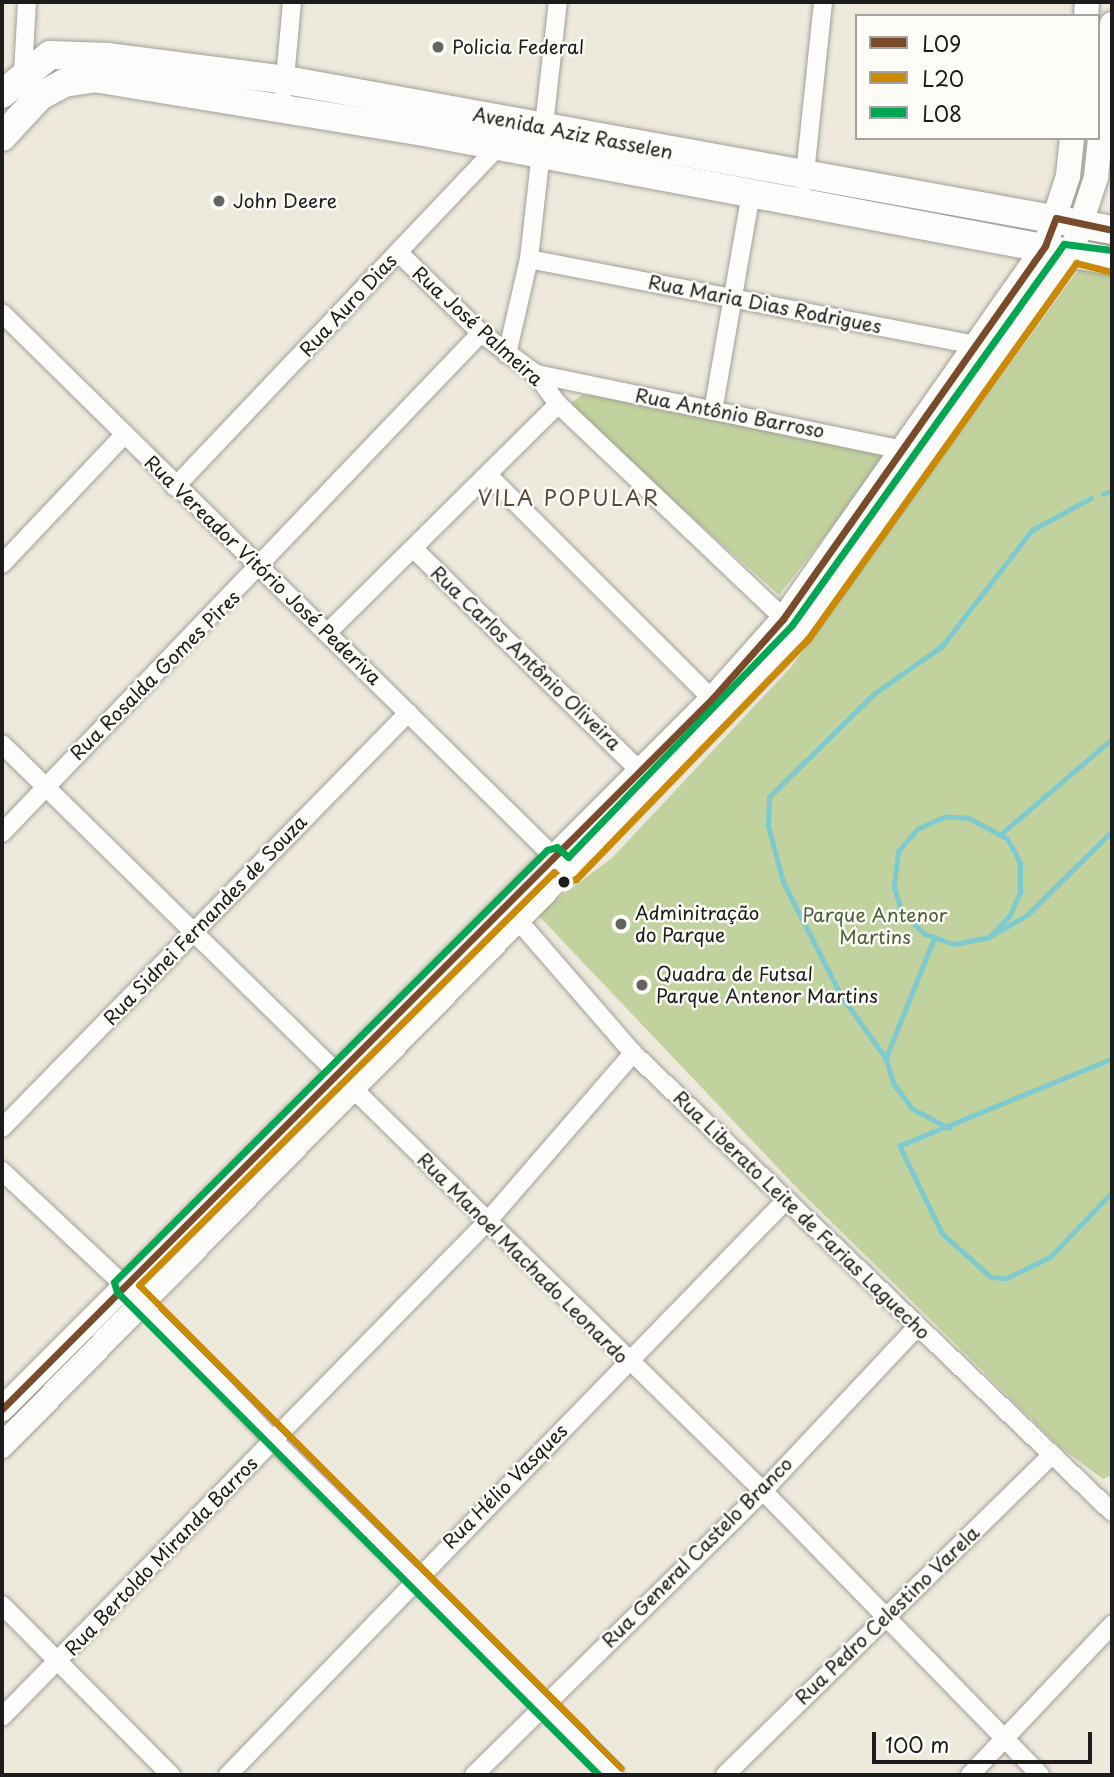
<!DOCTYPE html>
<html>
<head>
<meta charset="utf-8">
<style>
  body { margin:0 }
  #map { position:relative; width:1114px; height:1777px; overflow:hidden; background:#eee9dd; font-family:"Playpen Sans",sans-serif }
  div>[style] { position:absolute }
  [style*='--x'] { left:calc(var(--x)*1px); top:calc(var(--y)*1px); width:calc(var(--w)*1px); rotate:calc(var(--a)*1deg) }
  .green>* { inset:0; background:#c1d29e }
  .stream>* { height:4.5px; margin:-2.25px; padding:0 2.25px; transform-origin:2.25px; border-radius:2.25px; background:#7ecace }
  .roads { filter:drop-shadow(0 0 2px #a29f99) drop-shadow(0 0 2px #a29f99) }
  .street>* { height:18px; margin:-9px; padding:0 9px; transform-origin:9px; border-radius:9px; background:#fcfcfa }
  .secondary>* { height:24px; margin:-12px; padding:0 12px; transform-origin:12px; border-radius:12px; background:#fcfcfa }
  .primary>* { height:28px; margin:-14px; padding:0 14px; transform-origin:14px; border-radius:14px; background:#fcfcfa }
  .bus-1>* { height:7px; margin:-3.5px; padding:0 3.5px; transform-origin:3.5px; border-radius:3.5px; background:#7a4b2a }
  .bus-2>* { height:7px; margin:-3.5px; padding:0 3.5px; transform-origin:3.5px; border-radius:3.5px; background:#cb8a06 }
  .bus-3>* { height:7px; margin:-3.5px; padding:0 3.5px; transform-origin:3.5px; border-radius:3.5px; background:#00a651 }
  .dots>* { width:19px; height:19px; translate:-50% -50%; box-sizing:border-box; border:4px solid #fdfcf7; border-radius:50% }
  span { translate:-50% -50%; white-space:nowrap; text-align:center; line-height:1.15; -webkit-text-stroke:5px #fdfcf7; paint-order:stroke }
  .poi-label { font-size:19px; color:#1c1c1c }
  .left { translate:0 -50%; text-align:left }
  .street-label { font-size:19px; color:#1c1c1c }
  .park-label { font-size:19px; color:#4f5e3b }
  .neighbourhood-label { font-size:21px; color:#564b3e; letter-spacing:2px }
  .frame { position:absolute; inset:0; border:4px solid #1c1c1c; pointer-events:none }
  .legend { position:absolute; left:855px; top:14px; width:245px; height:126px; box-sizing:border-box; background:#fdfcf7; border:2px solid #a3a29f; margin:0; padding:9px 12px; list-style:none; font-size:21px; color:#1c1c1c }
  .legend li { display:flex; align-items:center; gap:14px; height:35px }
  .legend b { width:35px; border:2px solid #a3a29f }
  .scale { position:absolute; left:872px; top:1732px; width:220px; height:32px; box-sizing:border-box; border:4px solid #1c1c1c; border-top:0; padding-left:9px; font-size:21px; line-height:24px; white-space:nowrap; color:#1c1c1c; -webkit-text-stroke:5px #fdfcf7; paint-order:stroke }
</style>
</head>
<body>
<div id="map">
  <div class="green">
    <i style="clip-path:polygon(1081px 266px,1112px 271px,1112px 1475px,1103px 1479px,1061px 1448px,799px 1190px,537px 914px,612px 858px,792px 666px)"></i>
    <i style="clip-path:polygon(582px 395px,596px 396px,891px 451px,779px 595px,575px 413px,571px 403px)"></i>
  </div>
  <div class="stream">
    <i style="--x:1103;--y:494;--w:9;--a:-18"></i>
    <i style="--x:1001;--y:834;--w:146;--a:-40.6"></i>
    <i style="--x:935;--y:937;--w:131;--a:111.9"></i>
    <i style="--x:886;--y:1059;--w:26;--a:72"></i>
    <i style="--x:894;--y:1084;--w:31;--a:53"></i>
    <i style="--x:913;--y:1109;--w:41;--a:27.8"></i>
    <i style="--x:989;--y:937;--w:30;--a:-46"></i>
    <i style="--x:1010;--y:915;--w:24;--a:-66"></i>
    <i style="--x:1020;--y:893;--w:30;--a:-90"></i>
    <i style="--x:1020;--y:863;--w:27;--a:-118"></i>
    <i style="--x:1007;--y:839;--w:44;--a:-151.7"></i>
    <i style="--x:968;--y:818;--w:23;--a:-178"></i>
    <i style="--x:945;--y:817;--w:30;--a:156"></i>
    <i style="--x:918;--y:829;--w:29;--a:131"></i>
    <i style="--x:899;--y:851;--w:35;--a:98"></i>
    <i style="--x:894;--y:886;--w:27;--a:73"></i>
    <i style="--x:902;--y:912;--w:32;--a:44"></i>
    <i style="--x:925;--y:934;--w:31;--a:19"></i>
    <i style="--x:954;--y:944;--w:36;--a:-11"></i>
    <i style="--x:989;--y:937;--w:44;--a:-30.1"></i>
    <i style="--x:1027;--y:915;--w:120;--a:-44.7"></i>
    <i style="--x:886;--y:1059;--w:77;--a:-125.5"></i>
    <i style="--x:841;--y:996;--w:128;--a:-117"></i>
    <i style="--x:783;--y:882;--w:58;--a:-105"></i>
    <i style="--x:768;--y:826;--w:29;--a:-88"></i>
    <i style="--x:769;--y:797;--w:148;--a:-44.5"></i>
    <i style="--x:875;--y:693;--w:82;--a:-35"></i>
    <i style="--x:942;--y:646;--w:147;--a:-52.2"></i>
    <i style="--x:1032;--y:530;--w:67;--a:-28.5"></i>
    <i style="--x:1112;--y:1059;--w:229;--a:157.7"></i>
    <i style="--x:900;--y:1146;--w:97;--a:64.2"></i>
    <i style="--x:942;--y:1233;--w:66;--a:41.9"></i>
    <i style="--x:991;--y:1277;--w:16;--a:4"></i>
    <i style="--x:1007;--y:1278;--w:48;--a:-26"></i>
    <i style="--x:1050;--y:1257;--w:90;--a:-46.4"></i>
  </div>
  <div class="roads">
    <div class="street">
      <i style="--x:23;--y:73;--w:71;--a:-86.8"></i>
      <i style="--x:284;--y:90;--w:88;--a:-84.8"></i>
      <i style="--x:804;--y:183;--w:182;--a:-84"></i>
      <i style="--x:398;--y:252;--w:116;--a:44.3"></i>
      <i style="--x:481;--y:333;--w:69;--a:36.7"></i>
      <i style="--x:536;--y:374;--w:37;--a:54"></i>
      <i style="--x:558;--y:404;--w:321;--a:43.5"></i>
      <i style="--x:529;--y:259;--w:465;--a:10.9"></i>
      <i style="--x:2;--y:313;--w:775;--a:44.58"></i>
      <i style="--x:507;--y:354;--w:98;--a:-77"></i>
      <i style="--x:529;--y:259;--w:259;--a:-83.6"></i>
      <i style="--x:536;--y:374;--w:385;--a:11.7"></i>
      <i style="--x:713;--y:411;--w:220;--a:-80.1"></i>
      <i style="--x:488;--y:475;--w:317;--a:45"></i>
      <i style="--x:175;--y:487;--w:478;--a:-46.5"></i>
      <i style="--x:414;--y:549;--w:313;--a:44.5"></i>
      <i style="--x:2;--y:564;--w:179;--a:-46.6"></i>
      <i style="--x:330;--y:630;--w:321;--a:-44.7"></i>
      <i style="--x:2;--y:744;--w:1066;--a:44.47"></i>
      <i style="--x:763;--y:1491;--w:397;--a:45.7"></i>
      <i style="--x:2;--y:833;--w:692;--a:-46.23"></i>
      <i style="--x:510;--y:911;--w:188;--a:49.1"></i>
      <i style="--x:633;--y:1053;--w:663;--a:43.78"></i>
      <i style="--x:2;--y:1128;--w:581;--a:-45.63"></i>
      <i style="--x:2;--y:1171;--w:193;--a:43.1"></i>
      <i style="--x:143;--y:1303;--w:190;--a:46.5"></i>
      <i style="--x:274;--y:1441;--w:477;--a:44.5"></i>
      <i style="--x:2;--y:1605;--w:240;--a:45.2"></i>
      <i style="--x:2;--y:1717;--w:692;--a:-45.59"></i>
      <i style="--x:486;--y:1223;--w:225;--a:-49.1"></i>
      <i style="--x:228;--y:1775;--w:801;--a:-45.86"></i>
      <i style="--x:474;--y:1775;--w:405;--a:-44.5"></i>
      <i style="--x:763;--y:1491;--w:226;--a:-46.8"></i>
      <i style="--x:725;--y:1775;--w:455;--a:-44.4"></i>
      <i style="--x:970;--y:1775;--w:207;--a:-46.6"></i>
    </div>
    <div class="secondary">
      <i style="--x:1086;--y:16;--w:14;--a:-86"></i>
      <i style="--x:2;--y:1409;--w:1004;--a:-45"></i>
      <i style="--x:712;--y:699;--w:107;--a:-48.4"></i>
      <i style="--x:783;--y:619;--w:456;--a:-54.9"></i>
      <i style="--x:1045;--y:246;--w:74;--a:-71.8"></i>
      <i style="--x:1068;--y:176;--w:38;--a:-84"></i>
      <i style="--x:2;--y:1446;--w:1140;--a:-45.57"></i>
      <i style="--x:800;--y:632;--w:468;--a:-54.5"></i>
      <i style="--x:1072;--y:251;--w:78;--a:-72"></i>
      <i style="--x:1096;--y:177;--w:154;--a:-84"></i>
    </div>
    <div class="primary">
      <i style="--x:2;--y:94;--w:62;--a:-39.1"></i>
      <i style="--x:50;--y:55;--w:57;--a:2"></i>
      <i style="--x:107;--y:57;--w:180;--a:7.3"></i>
      <i style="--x:286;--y:80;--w:840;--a:10.29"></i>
      <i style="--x:2;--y:137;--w:56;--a:-47.2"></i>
      <i style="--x:40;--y:96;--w:27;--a:-28"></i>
      <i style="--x:64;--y:83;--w:30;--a:-9"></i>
      <i style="--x:94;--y:78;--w:334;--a:9.3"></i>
      <i style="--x:424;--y:132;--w:700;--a:10.62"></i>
    </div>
  </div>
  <div class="bus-1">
    <i style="--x:2;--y:1409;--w:1004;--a:-45"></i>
    <i style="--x:712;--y:699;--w:107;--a:-48.4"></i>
    <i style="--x:783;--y:619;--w:456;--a:-54.9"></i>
    <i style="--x:1045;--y:246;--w:30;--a:-69"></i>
    <i style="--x:1056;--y:218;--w:57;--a:12.1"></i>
  </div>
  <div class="bus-2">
    <i style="--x:621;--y:1768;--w:682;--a:-134.94"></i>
    <i style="--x:139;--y:1285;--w:585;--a:-44.86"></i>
    <i style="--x:554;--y:872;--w:14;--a:45"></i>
    <i style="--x:564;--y:882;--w:12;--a:-14"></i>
    <i style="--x:576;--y:879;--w:334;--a:-46"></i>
    <i style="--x:808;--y:639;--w:462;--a:-54.5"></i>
    <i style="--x:1076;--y:263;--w:34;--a:14"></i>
  </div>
  <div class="bus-3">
    <i style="--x:599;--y:1775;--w:682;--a:-134.94"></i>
    <i style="--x:117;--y:1292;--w:10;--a:-107"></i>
    <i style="--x:114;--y:1282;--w:612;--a:-44.93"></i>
    <i style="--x:547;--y:850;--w:10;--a:-17"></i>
    <i style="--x:557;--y:847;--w:15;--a:42"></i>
    <i style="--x:568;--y:857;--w:322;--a:-46"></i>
    <i style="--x:792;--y:625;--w:468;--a:-54.5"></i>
    <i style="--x:1064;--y:244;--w:48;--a:7.1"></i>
  </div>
  <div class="dots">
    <i style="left:438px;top:47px;background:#666460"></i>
    <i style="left:219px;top:201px;background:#666460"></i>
    <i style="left:564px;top:882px;background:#1c1c1c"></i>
    <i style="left:621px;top:924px;background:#666460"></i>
    <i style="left:642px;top:985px;background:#666460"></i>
  </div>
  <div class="poi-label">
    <span class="left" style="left:452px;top:47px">Policia Federal</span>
    <span class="left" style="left:233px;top:201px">John Deere</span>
    <span class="left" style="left:635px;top:924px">Adminitração<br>do Parque</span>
    <span class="left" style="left:656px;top:985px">Quadra de Futsal<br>Parque Antenor Martins</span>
  </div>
  <div class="street-label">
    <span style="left:573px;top:133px;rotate:11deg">Avenida Aziz Rasselen</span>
    <span style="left:765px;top:304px;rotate:11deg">Rua Maria Dias Rodrigues</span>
    <span style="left:348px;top:305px;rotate:-47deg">Rua Auro Dias</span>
    <span style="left:478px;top:326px;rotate:42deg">Rua José Palmeira</span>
    <span style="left:730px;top:413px;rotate:11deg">Rua Antônio Barroso</span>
    <span style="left:263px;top:570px;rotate:44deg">Rua Vereador Vitório José Pederiva</span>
    <span style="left:526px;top:658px;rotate:44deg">Rua Carlos Antônio Oliveira</span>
    <span style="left:155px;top:675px;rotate:-45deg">Rua Rosalda Gomes Pires</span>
    <span style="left:205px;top:920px;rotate:-46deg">Rua Sidnei Fernandes de Souza</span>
    <span style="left:802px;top:1215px;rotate:44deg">Rua Liberato Leite de Farias Laguecho</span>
    <span style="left:523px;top:1258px;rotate:45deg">Rua Manoel Machado Leonardo</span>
    <span style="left:505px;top:1486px;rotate:-45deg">Rua Hélio Vasques</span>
    <span style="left:697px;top:1552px;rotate:-45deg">Rua General Castelo Branco</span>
    <span style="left:161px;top:1556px;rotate:-46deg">Rua Bertoldo Miranda Barros</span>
    <span style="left:887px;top:1615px;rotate:-44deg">Rua Pedro Celestino Varela</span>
  </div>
  <div class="park-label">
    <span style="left:875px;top:926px">Parque Antenor<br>Martins</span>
  </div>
  <div class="neighbourhood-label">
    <span style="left:569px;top:497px">VILA POPULAR</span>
  </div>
  <div class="frame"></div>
  <ul class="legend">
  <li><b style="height:9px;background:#7a4b2a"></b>L09</li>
  <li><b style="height:9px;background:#cb8a06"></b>L20</li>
  <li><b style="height:9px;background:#00a651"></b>L08</li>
  </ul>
  <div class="scale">100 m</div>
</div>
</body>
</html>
